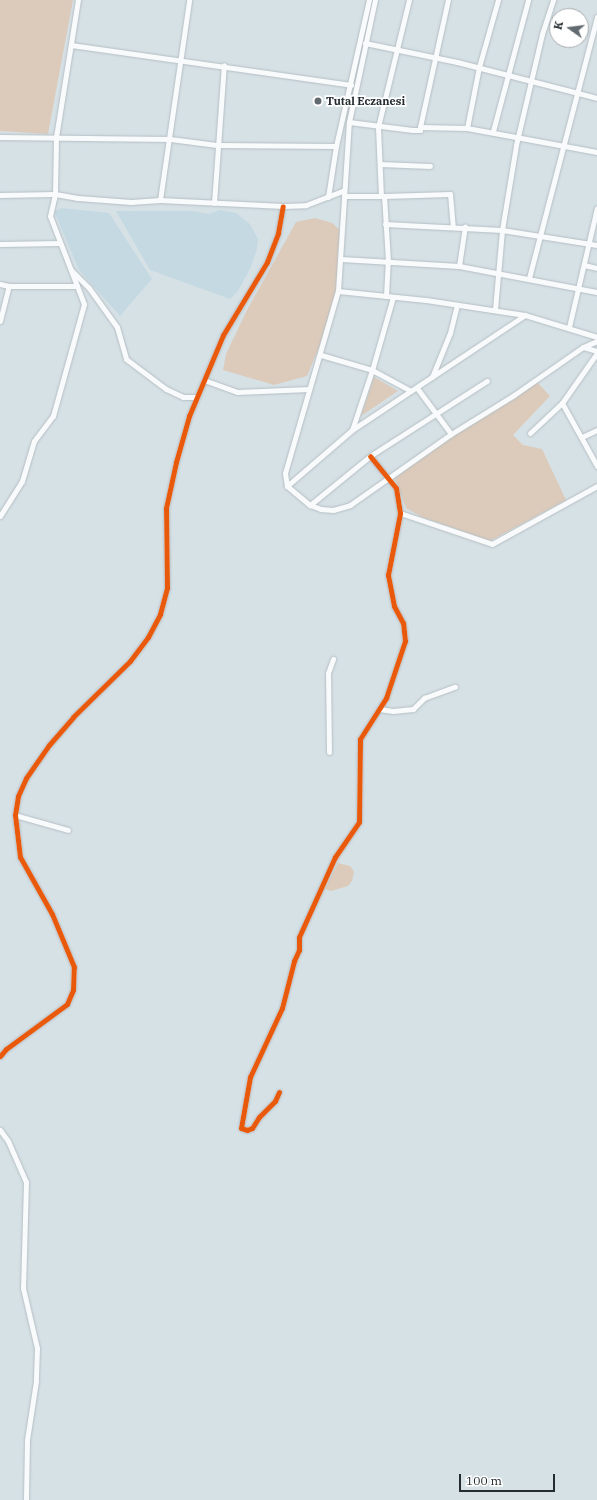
<!DOCTYPE html>
<html>
<head>
<meta charset="utf-8">
<style>
  body { margin:0 }
  #map { position:relative; width:597px; height:1500px; overflow:hidden; background:#d6e1e6; font-family:"IBM Plex Serif",serif }
  div>[style] { position:absolute }
  [style*='--x'] { left:calc(var(--x)*1px); top:calc(var(--y)*1px); width:calc(var(--w)*1px); rotate:calc(var(--a)*1deg) }
  .built>* { inset:0; background:#c5d9e3 }
  .green>* { inset:0; background:#dccbbb }
  .roads { filter:drop-shadow(0 0 1px #b5bfc3) drop-shadow(0 0 1px #b5bfc3) }
  .street>* { height:5px; margin:-2.5px; padding:0 2.5px; transform-origin:2.5px; border-radius:2.5px; background:#f9fafb }
  .cycleway>* { height:5px; margin:-2.5px; padding:0 2.5px; transform-origin:2.5px; border-radius:2.5px; background:#e8590c }
  .dots>* { width:11px; height:11px; translate:-50% -50%; box-sizing:border-box; border:2px solid #fff; border-radius:50% }
  span { translate:-50% -50%; white-space:nowrap; text-align:center; line-height:1.15; -webkit-text-stroke:3.5px #fff; paint-order:stroke }
  .poi-label { font-size:11px; color:#242c2f; font-weight:700 }
  .left { translate:0 -50%; text-align:left }
  .north { position:absolute; left:549px; top:8px; width:40px; height:40px; box-sizing:border-box; background:#fff; border:1px solid #a7abac; border-radius:50%; rotate:284deg; font-size:11px; font-weight:700; line-height:16px; text-align:center; color:#242c2f }
  .north::after { content:''; display:block; margin:auto; width:14px; height:18px; background:#626b6f; clip-path:polygon(50% 0,100% 100%,50% 72%,0 100%) }
  .scale { position:absolute; left:459px; top:1474px; width:96px; height:18px; box-sizing:border-box; border:2px solid #242c2f; border-top:0; padding-left:5px; font-size:12px; line-height:14px; white-space:nowrap; color:#242c2f; -webkit-text-stroke:3px #fff; paint-order:stroke }
</style>
</head>
<body>
<div id="map">
  <div class="built">
    <i style="clip-path:polygon(62px 208px,109px 213px,152px 279px,120px 316px,79px 270px,54px 211px)"></i>
    <i style="clip-path:polygon(220px 210px,236px 213px,250px 224px,258px 239px,257px 249px,250px 269px,238px 291px,230px 299px,150px 270px,116px 211px,193px 211px,209px 214px)"></i>
  </div>
  <div class="green">
    <i style="clip-path:polygon(0 0,73px 0,48px 134px,0 131px)"></i>
    <i style="clip-path:polygon(315px 218px,332px 223px,341px 231px,337px 289px,320px 345px,307px 376px,274px 385px,223px 370px,226px 354px,247px 310px,296px 222px)"></i>
    <i style="clip-path:polygon(374px 377px,398px 391px,361px 416px)"></i>
    <i style="clip-path:polygon(537px 382px,550px 396px,513px 435px,523px 445px,542px 449px,566px 500px,490px 541px,422px 517px,406px 508px,395px 478px,460px 430px)"></i>
    <i style="clip-path:polygon(338px 863px,350px 866px,354px 872px,352px 881px,348px 886px,331px 891px,325px 889px)"></i>
  </div>
  <div class="roads">
    <div class="street">
      <i style="--x:365;--y:43;--w:94;--a:11.7"></i>
      <i style="--x:457;--y:62;--w:145;--a:14.4"></i>
      <i style="--x:71;--y:45;--w:283;--a:8.1"></i>
      <i style="--x:349;--y:122;--w:64;--a:7.2"></i>
      <i style="--x:412;--y:130;--w:8;--a:0"></i>
      <i style="--x:420;--y:130;--w:3;--a:-90"></i>
      <i style="--x:420;--y:127;--w:47;--a:1.2"></i>
      <i style="--x:467;--y:128;--w:132;--a:10.5"></i>
      <i style="--x:420;--y:127;--w:130;--a:-77.6"></i>
      <i style="--x:467;--y:128;--w:62;--a:-78.9"></i>
      <i style="--x:479;--y:67;--w:70;--a:-74.2"></i>
      <i style="--x:493;--y:131;--w:136;--a:-75"></i>
      <i style="--x:0;--y:137;--w:170;--a:0.7"></i>
      <i style="--x:170;--y:139;--w:47;--a:7.3"></i>
      <i style="--x:217;--y:145;--w:119;--a:0.5"></i>
      <i style="--x:380;--y:164;--w:50;--a:2.3"></i>
      <i style="--x:0;--y:195;--w:55;--a:-1"></i>
      <i style="--x:55;--y:194;--w:23;--a:10"></i>
      <i style="--x:78;--y:198;--w:53;--a:4.3"></i>
      <i style="--x:131;--y:202;--w:29;--a:-4"></i>
      <i style="--x:160;--y:200;--w:123;--a:2.8"></i>
      <i style="--x:283;--y:206;--w:23;--a:-2"></i>
      <i style="--x:306;--y:205;--w:40;--a:-21"></i>
      <i style="--x:344;--y:196;--w:37;--a:0"></i>
      <i style="--x:384;--y:196;--w:66;--a:-1.7"></i>
      <i style="--x:450;--y:194;--w:32;--a:85"></i>
      <i style="--x:328;--y:197;--w:52;--a:-81.1"></i>
      <i style="--x:336;--y:146;--w:150;--a:-77.3"></i>
      <i style="--x:160;--y:200;--w:202;--a:-81.7"></i>
      <i style="--x:214;--y:203;--w:138;--a:-85.9"></i>
      <i style="--x:385;--y:224;--w:117;--a:2.9"></i>
      <i style="--x:502;--y:230;--w:96;--a:9"></i>
      <i style="--x:0;--y:244;--w:60;--a:-1"></i>
      <i style="--x:341;--y:259;--w:118;--a:3.4"></i>
      <i style="--x:459;--y:266;--w:140;--a:10.7"></i>
      <i style="--x:584;--y:265;--w:13;--a:13"></i>
      <i style="--x:459;--y:266;--w:40;--a:-81.5"></i>
      <i style="--x:71;--y:270;--w:25;--a:45"></i>
      <i style="--x:89;--y:288;--w:48;--a:54.3"></i>
      <i style="--x:117;--y:327;--w:33;--a:74"></i>
      <i style="--x:126;--y:359;--w:50;--a:36.9"></i>
      <i style="--x:166;--y:389;--w:19;--a:25"></i>
      <i style="--x:183;--y:397;--w:14;--a:0"></i>
      <i style="--x:529;--y:278;--w:270;--a:-75.4"></i>
      <i style="--x:0;--y:284;--w:9;--a:13"></i>
      <i style="--x:338;--y:291;--w:88;--a:5.8"></i>
      <i style="--x:426;--y:300;--w:100;--a:8.6"></i>
      <i style="--x:386;--y:296;--w:35;--a:-87"></i>
      <i style="--x:388;--y:261;--w:65;--a:-93.5"></i>
      <i style="--x:384;--y:196;--w:3;--a:180"></i>
      <i style="--x:381;--y:196;--w:69;--a:-92.5"></i>
      <i style="--x:378;--y:127;--w:131;--a:-76.3"></i>
      <i style="--x:393;--y:297;--w:76;--a:106"></i>
      <i style="--x:372;--y:370;--w:44;--a:28.3"></i>
      <i style="--x:495;--y:309;--w:79;--a:-84.9"></i>
      <i style="--x:502;--y:230;--w:86;--a:-80.6"></i>
      <i style="--x:516;--y:145;--w:114;--a:-76.8"></i>
      <i style="--x:542;--y:34;--w:36;--a:-72"></i>
      <i style="--x:0;--y:321;--w:36;--a:-76"></i>
      <i style="--x:9;--y:286;--w:68;--a:0"></i>
      <i style="--x:569;--y:327;--w:122;--a:-76.8"></i>
      <i style="--x:597;--y:337;--w:75;--a:-163"></i>
      <i style="--x:525;--y:315;--w:208;--a:146.4"></i>
      <i style="--x:352;--y:430;--w:86;--a:139.3"></i>
      <i style="--x:287;--y:486;--w:30;--a:40"></i>
      <i style="--x:310;--y:505;--w:12;--a:20"></i>
      <i style="--x:321;--y:509;--w:12;--a:5"></i>
      <i style="--x:333;--y:510;--w:18;--a:-16"></i>
      <i style="--x:350;--y:505;--w:123;--a:-35.1"></i>
      <i style="--x:451;--y:434;--w:74;--a:-31.8"></i>
      <i style="--x:514;--y:395;--w:84;--a:-34.8"></i>
      <i style="--x:583;--y:347;--w:15;--a:-23"></i>
      <i style="--x:583;--y:347;--w:15;--a:16"></i>
      <i style="--x:597;--y:353;--w:61;--a:125"></i>
      <i style="--x:562;--y:403;--w:72;--a:60.9"></i>
      <i style="--x:321;--y:355;--w:53;--a:16.4"></i>
      <i style="--x:372;--y:370;--w:63;--a:108.4"></i>
      <i style="--x:432;--y:377;--w:48;--a:-67.8"></i>
      <i style="--x:450;--y:333;--w:29;--a:-76"></i>
      <i style="--x:204;--y:380;--w:35;--a:20"></i>
      <i style="--x:237;--y:392;--w:72;--a:-2.4"></i>
      <i style="--x:417;--y:388;--w:57;--a:53.5"></i>
      <i style="--x:530;--y:433;--w:44;--a:-43.2"></i>
      <i style="--x:582;--y:437;--w:17;--a:-25"></i>
      <i style="--x:287;--y:486;--w:13;--a:-99"></i>
      <i style="--x:285;--y:473;--w:190;--a:-73.8"></i>
      <i style="--x:338;--y:291;--w:169;--a:-86.3"></i>
      <i style="--x:349;--y:122;--w:125;--a:-78"></i>
      <i style="--x:310;--y:505;--w:77;--a:-39.2"></i>
      <i style="--x:370;--y:456;--w:139;--a:-32.7"></i>
      <i style="--x:400;--y:513;--w:97;--a:18.6"></i>
      <i style="--x:492;--y:544;--w:120;--a:-28.9"></i>
      <i style="--x:0;--y:516;--w:41;--a:-57.8"></i>
      <i style="--x:22;--y:481;--w:42;--a:-73.3"></i>
      <i style="--x:34;--y:441;--w:31;--a:-53"></i>
      <i style="--x:53;--y:416;--w:116;--a:-74.5"></i>
      <i style="--x:84;--y:304;--w:94;--a:-111.1"></i>
      <i style="--x:50;--y:216;--w:23;--a:-77"></i>
      <i style="--x:55;--y:194;--w:57;--a:-89"></i>
      <i style="--x:56;--y:137;--w:139;--a:-80.9"></i>
      <i style="--x:379;--y:709;--w:14;--a:8"></i>
      <i style="--x:393;--y:711;--w:20;--a:-6"></i>
      <i style="--x:413;--y:709;--w:16;--a:-45"></i>
      <i style="--x:424;--y:698;--w:33;--a:-20"></i>
      <i style="--x:329;--y:752;--w:79;--a:-90.7"></i>
      <i style="--x:328;--y:673;--w:15;--a:-70"></i>
      <i style="--x:15;--y:815;--w:55;--a:15.8"></i>
      <i style="--x:0;--y:1056;--w:9;--a:-49"></i>
      <i style="--x:6;--y:1049;--w:76;--a:-36.4"></i>
      <i style="--x:67;--y:1004;--w:15;--a:-67"></i>
      <i style="--x:73;--y:990;--w:23;--a:-88"></i>
      <i style="--x:74;--y:967;--w:57;--a:-112.5"></i>
      <i style="--x:52;--y:914;--w:65;--a:-119.3"></i>
      <i style="--x:20;--y:857;--w:42;--a:-96.8"></i>
      <i style="--x:15;--y:815;--w:19;--a:-81"></i>
      <i style="--x:18;--y:796;--w:20;--a:-66"></i>
      <i style="--x:26;--y:778;--w:40;--a:-55.1"></i>
      <i style="--x:49;--y:745;--w:37;--a:-49"></i>
      <i style="--x:73;--y:717;--w:80;--a:-44.5"></i>
      <i style="--x:130;--y:661;--w:30;--a:-53"></i>
      <i style="--x:148;--y:637;--w:26;--a:-62"></i>
      <i style="--x:160;--y:614;--w:27;--a:-75"></i>
      <i style="--x:167;--y:588;--w:80;--a:-90.7"></i>
      <i style="--x:166;--y:508;--w:47;--a:-77.7"></i>
      <i style="--x:176;--y:462;--w:48;--a:-74.2"></i>
      <i style="--x:189;--y:416;--w:88;--a:-67.2"></i>
      <i style="--x:223;--y:335;--w:85;--a:-58.9"></i>
      <i style="--x:267;--y:262;--w:31;--a:-69"></i>
      <i style="--x:278;--y:233;--w:27;--a:-80"></i>
      <i style="--x:279;--y:1092;--w:10;--a:114"></i>
      <i style="--x:275;--y:1101;--w:23;--a:135"></i>
      <i style="--x:259;--y:1117;--w:13;--a:122"></i>
      <i style="--x:252;--y:1128;--w:5;--a:158"></i>
      <i style="--x:247;--y:1130;--w:6;--a:-162"></i>
      <i style="--x:241;--y:1128;--w:52;--a:-80"></i>
      <i style="--x:250;--y:1077;--w:76;--a:-65.1"></i>
      <i style="--x:282;--y:1008;--w:49;--a:-75.7"></i>
      <i style="--x:294;--y:961;--w:12;--a:-66"></i>
      <i style="--x:299;--y:950;--w:13;--a:-90"></i>
      <i style="--x:299;--y:937;--w:88;--a:-65.8"></i>
      <i style="--x:335;--y:857;--w:42;--a:-55.6"></i>
      <i style="--x:359;--y:822;--w:83;--a:-89.3"></i>
      <i style="--x:360;--y:739;--w:49;--a:-57.6"></i>
      <i style="--x:386;--y:698;--w:60;--a:-71.6"></i>
      <i style="--x:405;--y:641;--w:18;--a:-96"></i>
      <i style="--x:403;--y:623;--w:19;--a:-118"></i>
      <i style="--x:394;--y:606;--w:32;--a:-101"></i>
      <i style="--x:388;--y:575;--w:63;--a:-79"></i>
      <i style="--x:400;--y:513;--w:25;--a:-99"></i>
      <i style="--x:396;--y:488;--w:41;--a:-129.1"></i>
      <i style="--x:0;--y:1130;--w:14;--a:54"></i>
      <i style="--x:8;--y:1141;--w:45;--a:66.3"></i>
      <i style="--x:26;--y:1182;--w:106;--a:91.6"></i>
      <i style="--x:23;--y:1288;--w:62;--a:76.9"></i>
      <i style="--x:37;--y:1348;--w:33;--a:92"></i>
      <i style="--x:36;--y:1381;--w:60;--a:98.7"></i>
      <i style="--x:27;--y:1440;--w:60;--a:91"></i>
    </div>
  </div>
  <div class="cycleway">
    <i style="--x:0;--y:1056;--w:9;--a:-49"></i>
    <i style="--x:6;--y:1049;--w:76;--a:-36.4"></i>
    <i style="--x:67;--y:1004;--w:15;--a:-67"></i>
    <i style="--x:73;--y:990;--w:23;--a:-88"></i>
    <i style="--x:74;--y:967;--w:57;--a:-112.5"></i>
    <i style="--x:52;--y:914;--w:65;--a:-119.3"></i>
    <i style="--x:20;--y:857;--w:42;--a:-96.8"></i>
    <i style="--x:15;--y:815;--w:19;--a:-81"></i>
    <i style="--x:18;--y:796;--w:20;--a:-66"></i>
    <i style="--x:26;--y:778;--w:40;--a:-55.1"></i>
    <i style="--x:49;--y:745;--w:37;--a:-49"></i>
    <i style="--x:73;--y:717;--w:80;--a:-44.5"></i>
    <i style="--x:130;--y:661;--w:30;--a:-53"></i>
    <i style="--x:148;--y:637;--w:26;--a:-62"></i>
    <i style="--x:160;--y:614;--w:27;--a:-75"></i>
    <i style="--x:167;--y:588;--w:80;--a:-90.7"></i>
    <i style="--x:166;--y:508;--w:47;--a:-77.7"></i>
    <i style="--x:176;--y:462;--w:48;--a:-74.2"></i>
    <i style="--x:189;--y:416;--w:88;--a:-67.2"></i>
    <i style="--x:223;--y:335;--w:85;--a:-58.9"></i>
    <i style="--x:267;--y:262;--w:31;--a:-69"></i>
    <i style="--x:278;--y:233;--w:27;--a:-80"></i>
    <i style="--x:279;--y:1092;--w:10;--a:114"></i>
    <i style="--x:275;--y:1101;--w:23;--a:135"></i>
    <i style="--x:259;--y:1117;--w:13;--a:122"></i>
    <i style="--x:252;--y:1128;--w:5;--a:158"></i>
    <i style="--x:247;--y:1130;--w:6;--a:-162"></i>
    <i style="--x:241;--y:1128;--w:52;--a:-80"></i>
    <i style="--x:250;--y:1077;--w:76;--a:-65.1"></i>
    <i style="--x:282;--y:1008;--w:49;--a:-75.7"></i>
    <i style="--x:294;--y:961;--w:12;--a:-66"></i>
    <i style="--x:299;--y:950;--w:13;--a:-90"></i>
    <i style="--x:299;--y:937;--w:88;--a:-65.8"></i>
    <i style="--x:335;--y:857;--w:42;--a:-55.6"></i>
    <i style="--x:359;--y:822;--w:83;--a:-89.3"></i>
    <i style="--x:360;--y:739;--w:49;--a:-57.6"></i>
    <i style="--x:386;--y:698;--w:60;--a:-71.6"></i>
    <i style="--x:405;--y:641;--w:18;--a:-96"></i>
    <i style="--x:403;--y:623;--w:19;--a:-118"></i>
    <i style="--x:394;--y:606;--w:32;--a:-101"></i>
    <i style="--x:388;--y:575;--w:63;--a:-79"></i>
    <i style="--x:400;--y:513;--w:25;--a:-99"></i>
    <i style="--x:396;--y:488;--w:41;--a:-129.1"></i>
  </div>
  <div class="dots">
    <i style="left:318px;top:101px;background:#626b6f"></i>
  </div>
  <div class="poi-label">
    <span class="left" style="left:326px;top:101px">Tutal Eczanesi</span>
  </div>
  <div class="north">K</div>
  <div class="scale">100 m</div>
</div>
</body>
</html>
